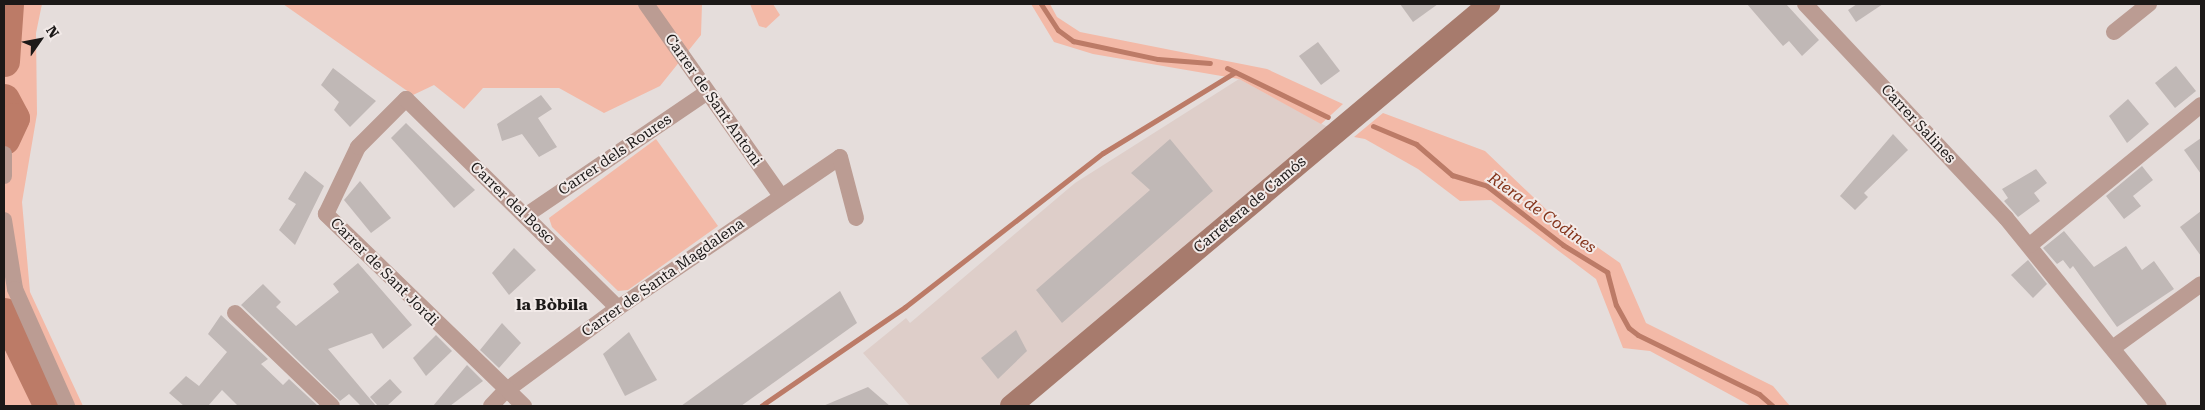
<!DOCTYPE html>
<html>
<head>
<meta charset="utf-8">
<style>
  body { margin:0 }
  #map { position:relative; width:2205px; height:410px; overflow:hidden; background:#e5dddb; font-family:"Roboto Serif",serif }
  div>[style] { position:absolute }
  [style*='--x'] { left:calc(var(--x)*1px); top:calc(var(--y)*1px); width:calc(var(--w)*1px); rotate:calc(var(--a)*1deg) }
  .built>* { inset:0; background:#decec9 }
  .green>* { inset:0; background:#f3b9a7 }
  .stream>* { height:5px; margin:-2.5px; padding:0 2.5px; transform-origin:2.5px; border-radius:2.5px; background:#bc7b67 }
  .river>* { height:31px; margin:-15.5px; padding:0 15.5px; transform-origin:15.5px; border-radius:15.5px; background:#bc7b67 }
  .building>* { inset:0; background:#c0b8b6 }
  .street>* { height:16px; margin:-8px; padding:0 8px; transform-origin:8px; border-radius:8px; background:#bb9c93 }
  .secondary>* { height:22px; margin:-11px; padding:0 11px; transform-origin:11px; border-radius:11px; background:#a77b6d }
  span { translate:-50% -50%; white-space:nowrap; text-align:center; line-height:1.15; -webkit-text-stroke:4px #f2eae8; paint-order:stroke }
  .street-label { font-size:15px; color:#1c1918 }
  .water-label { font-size:16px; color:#84341b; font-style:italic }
  .neighbourhood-label { font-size:16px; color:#1c1918; font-weight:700 }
  .frame { position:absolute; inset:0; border:5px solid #1c1918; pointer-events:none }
  .north { position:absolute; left:15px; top:15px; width:50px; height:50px; -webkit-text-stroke:4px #f2eae8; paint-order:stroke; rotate:57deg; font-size:14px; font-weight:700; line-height:20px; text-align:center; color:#1c1918 }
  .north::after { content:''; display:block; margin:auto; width:18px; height:22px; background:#1c1918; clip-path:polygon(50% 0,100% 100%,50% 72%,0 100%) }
</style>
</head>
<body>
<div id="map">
  <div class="built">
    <i style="clip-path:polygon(1239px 79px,1337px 132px,1011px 406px,910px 406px,863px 353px,906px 318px,910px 323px,1075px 183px)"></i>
  </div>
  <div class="green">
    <i style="clip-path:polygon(4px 4px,42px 4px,36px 33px,37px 114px,22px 202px,30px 292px,83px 406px,4px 406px)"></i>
    <i style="clip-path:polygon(283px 4px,702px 4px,701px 35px,660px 86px,604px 113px,559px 88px,483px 88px,464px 109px,434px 85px,413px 95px)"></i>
    <i style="clip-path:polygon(750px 4px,773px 4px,780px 15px,766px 28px,759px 26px)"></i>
    <i style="clip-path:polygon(1031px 4px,1050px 4px,1057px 17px,1080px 32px,1267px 69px,1343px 104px,1321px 124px,1239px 79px,1093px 54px,1054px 42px)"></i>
    <i style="clip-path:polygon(1383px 113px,1485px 151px,1553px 216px,1620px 263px,1646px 323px,1773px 386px,1790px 406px,1751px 406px,1650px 351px,1623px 348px,1596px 279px,1491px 200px,1460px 201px,1418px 169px,1365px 139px,1354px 137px)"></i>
    <i style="clip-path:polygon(656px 139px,718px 226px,628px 290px,618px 291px,552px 227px,549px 218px)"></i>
  </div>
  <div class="stream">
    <i style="--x:1041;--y:4;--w:31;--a:57"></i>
    <i style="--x:1058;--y:30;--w:19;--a:36"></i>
    <i style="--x:1073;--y:41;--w:87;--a:12"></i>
    <i style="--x:1158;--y:59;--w:52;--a:4.4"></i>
    <i style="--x:1227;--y:68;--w:112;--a:25.9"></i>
    <i style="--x:1373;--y:126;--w:47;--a:22.7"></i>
    <i style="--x:1416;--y:144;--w:48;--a:40.7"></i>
    <i style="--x:1452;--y:175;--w:37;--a:17"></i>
    <i style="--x:1487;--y:186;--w:96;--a:37.8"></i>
    <i style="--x:1563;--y:245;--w:52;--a:31.5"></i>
    <i style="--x:1607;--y:272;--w:34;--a:75"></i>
    <i style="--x:1616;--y:305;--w:26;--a:61"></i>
    <i style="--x:1629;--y:328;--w:11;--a:38"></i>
    <i style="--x:1638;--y:335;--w:135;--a:26"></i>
    <i style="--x:1759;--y:394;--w:18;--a:41"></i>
    <i style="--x:761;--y:406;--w:175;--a:-34.5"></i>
    <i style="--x:905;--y:307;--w:251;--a:-37.9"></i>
    <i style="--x:1103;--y:153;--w:155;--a:-31.5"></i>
  </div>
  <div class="river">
    <i style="--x:4;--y:61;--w:57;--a:-86"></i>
    <i style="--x:4;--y:99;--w:21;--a:62"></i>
    <i style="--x:14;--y:118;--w:23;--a:115"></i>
    <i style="--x:4;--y:313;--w:103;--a:64.2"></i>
  </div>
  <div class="building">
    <i style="clip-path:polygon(1400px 4px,1438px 4px,1413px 22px)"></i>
    <i style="clip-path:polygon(1747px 4px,1786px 4px,1819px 40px,1802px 56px,1789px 41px,1783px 46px)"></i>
    <i style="clip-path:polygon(1857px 4px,1883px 4px,1856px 22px,1848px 10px)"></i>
    <i style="clip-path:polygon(1318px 42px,1340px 71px,1321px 85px,1299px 56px)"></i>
    <i style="clip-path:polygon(2176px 66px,2196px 91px,2175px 108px,2155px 83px)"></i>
    <i style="clip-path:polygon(333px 68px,376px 101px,350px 127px,334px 110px,339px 102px,321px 85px)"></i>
    <i style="clip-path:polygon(541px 95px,552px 109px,538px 118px,557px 147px,539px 157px,522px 134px,502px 141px,497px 124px)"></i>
    <i style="clip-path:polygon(2128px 99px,2149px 124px,2127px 143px,2109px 116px)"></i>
    <i style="clip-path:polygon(406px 123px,475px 190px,454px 208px,391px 138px)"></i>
    <i style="clip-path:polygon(1893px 134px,1908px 150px,1864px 193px,1868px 197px,1855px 210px,1840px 196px)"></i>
    <i style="clip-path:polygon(2201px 138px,2201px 174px,2184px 150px)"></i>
    <i style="clip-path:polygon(1170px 139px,1213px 191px,1062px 323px,1036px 290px,1150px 190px,1131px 173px)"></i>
    <i style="clip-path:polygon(2142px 166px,2153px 180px,2133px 196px,2141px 206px,2124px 219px,2106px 196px)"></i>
    <i style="clip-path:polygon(2036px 169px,2047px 183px,2034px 193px,2040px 201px,2018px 217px,2004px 201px,2008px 198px,2002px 189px)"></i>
    <i style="clip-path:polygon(305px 171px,324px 186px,295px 245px,279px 230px,296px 204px,288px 199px)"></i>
    <i style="clip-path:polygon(360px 181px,391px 218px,371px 233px,344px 200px)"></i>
    <i style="clip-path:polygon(2201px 211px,2201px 256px,2180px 227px)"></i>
    <i style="clip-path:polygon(2064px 231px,2094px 267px,2126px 246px,2142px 270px,2154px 261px,2174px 289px,2117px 327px,2073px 266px,2070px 269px,2063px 260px,2057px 264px,2043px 248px)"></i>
    <i style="clip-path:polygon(514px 248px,536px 270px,509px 295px,492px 273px)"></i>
    <i style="clip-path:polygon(2028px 260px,2047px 284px,2033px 298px,2011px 275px)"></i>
    <i style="clip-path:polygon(358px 263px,412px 325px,383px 349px,372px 333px,328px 349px,376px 406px,361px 406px,349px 394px,340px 401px,241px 305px,263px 284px,281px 302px,276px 307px,296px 326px,339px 292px,333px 284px)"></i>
    <i style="clip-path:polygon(840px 291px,857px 323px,741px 406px,681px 406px)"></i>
    <i style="clip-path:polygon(221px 315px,268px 359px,261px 364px,283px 385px,289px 379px,318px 406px,238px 406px,222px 390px,208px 406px,184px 406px,169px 393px,186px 376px,199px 386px,227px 352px,208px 334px)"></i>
    <i style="clip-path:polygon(502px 323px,521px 343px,499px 368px,480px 350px)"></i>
    <i style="clip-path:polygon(1016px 330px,1027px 351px,998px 379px,981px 358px)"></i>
    <i style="clip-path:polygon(629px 332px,657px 380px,625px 396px,603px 354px)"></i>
    <i style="clip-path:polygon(436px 335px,452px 351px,426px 376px,413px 358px)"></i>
    <i style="clip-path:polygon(467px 365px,483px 381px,450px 406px,433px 406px)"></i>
    <i style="clip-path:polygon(390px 379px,402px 392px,387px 406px,378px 406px,370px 397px)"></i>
    <i style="clip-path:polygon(868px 387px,890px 406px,823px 406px)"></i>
  </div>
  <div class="street">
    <i style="--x:646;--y:4;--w:235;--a:54.9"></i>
    <i style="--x:1805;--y:4;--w:294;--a:46.8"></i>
    <i style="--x:2006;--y:218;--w:242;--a:50.9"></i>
    <i style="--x:2114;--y:32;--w:45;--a:-38.7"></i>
    <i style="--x:4;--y:154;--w:22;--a:90"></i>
    <i style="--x:525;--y:216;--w:219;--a:-34.2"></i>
    <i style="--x:4;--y:220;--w:70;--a:80.9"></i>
    <i style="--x:15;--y:289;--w:128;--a:66"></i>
    <i style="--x:2030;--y:245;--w:221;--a:-39.3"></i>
    <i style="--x:235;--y:313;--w:134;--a:43.8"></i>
    <i style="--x:2114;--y:347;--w:107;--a:-35.9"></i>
    <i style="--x:491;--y:406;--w:19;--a:-47"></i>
    <i style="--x:504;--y:392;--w:142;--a:-36.4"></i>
    <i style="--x:618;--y:308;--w:268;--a:-34.2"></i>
    <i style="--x:840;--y:157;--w:63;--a:75.3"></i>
    <i style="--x:524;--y:406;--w:276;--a:-135.9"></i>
    <i style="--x:326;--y:214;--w:74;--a:-64.5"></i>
    <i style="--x:358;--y:147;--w:68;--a:-45"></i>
    <i style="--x:406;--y:99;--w:298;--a:44.6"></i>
  </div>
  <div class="secondary">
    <i style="--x:1011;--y:406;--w:625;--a:-40.06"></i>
  </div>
  <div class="street-label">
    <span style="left:713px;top:100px;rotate:55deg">Carrer de Sant Antoni</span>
    <span style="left:1918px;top:124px;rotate:47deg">Carrer Salines</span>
    <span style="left:615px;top:155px;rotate:-34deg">Carrer dels Roures</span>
    <span style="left:512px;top:203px;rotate:44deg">Carrer del Bosc</span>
    <span style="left:1250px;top:205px;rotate:-40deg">Carretera de Camós</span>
    <span style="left:384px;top:272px;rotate:45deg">Carrer de Sant Jordi</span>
    <span style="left:663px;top:278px;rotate:-35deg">Carrer de Santa Magdalena</span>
  </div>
  <div class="water-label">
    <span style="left:1542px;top:213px;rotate:35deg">Riera de Codines</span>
  </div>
  <div class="neighbourhood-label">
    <span style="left:552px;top:305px">la Bòbila</span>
  </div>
  <div class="frame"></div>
  <div class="north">N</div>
</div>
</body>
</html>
